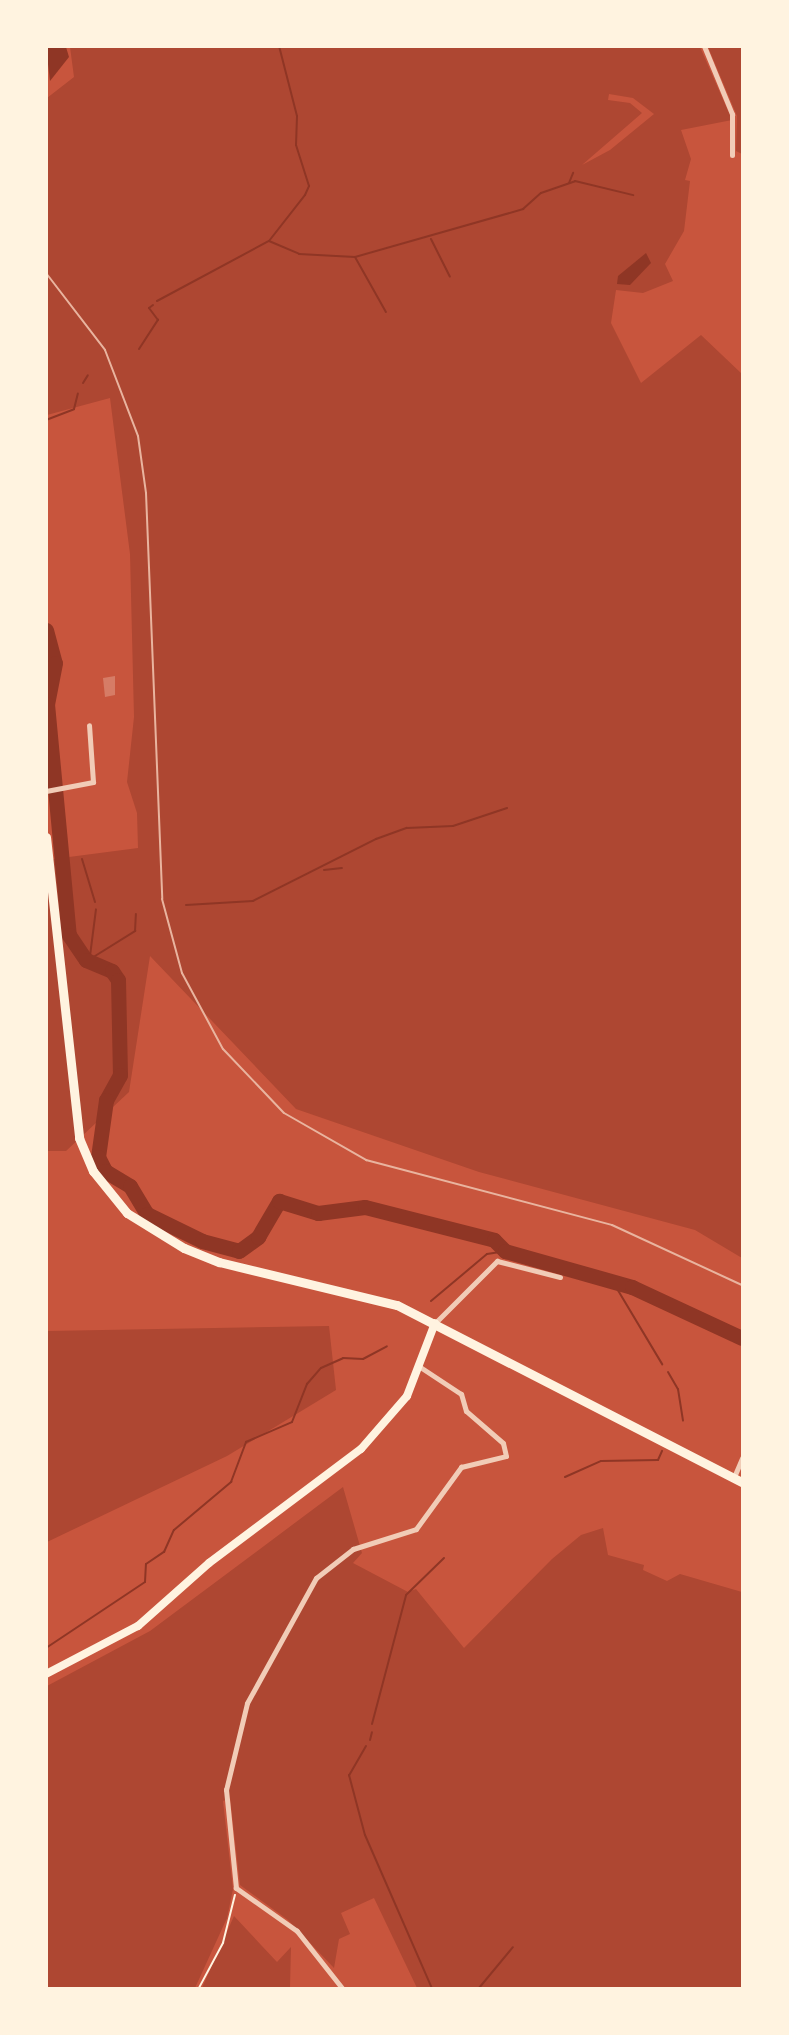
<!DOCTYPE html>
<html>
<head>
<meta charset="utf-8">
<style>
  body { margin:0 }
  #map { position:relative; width:789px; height:2035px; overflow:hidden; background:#c8553d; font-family:Roboto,sans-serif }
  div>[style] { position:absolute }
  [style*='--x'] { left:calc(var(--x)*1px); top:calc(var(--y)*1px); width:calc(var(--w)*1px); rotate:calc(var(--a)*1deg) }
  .green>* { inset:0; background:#ae4732 }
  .water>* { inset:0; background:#8f3625 }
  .stream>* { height:2px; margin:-1px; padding:0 1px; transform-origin:1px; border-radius:1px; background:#8f3625 }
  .river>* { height:15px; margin:-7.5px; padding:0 7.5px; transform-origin:7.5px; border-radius:7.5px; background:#8f3625 }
  .building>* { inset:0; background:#d67c66 }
  .path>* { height:1.5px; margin:-0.75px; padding:0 0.75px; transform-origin:0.75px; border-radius:0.75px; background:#fff3e0 }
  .minor>* { height:5px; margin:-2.5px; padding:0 2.5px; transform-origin:2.5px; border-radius:2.5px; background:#f1ccb7 }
  .secondary>* { height:8px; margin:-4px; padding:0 4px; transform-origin:4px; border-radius:4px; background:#fff3e0 }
  .primary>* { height:9px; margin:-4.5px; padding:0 4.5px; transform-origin:4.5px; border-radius:4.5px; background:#fff3e0 }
  .rail>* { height:2px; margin:-1px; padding:0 1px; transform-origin:1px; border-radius:1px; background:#e9b49f }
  span { translate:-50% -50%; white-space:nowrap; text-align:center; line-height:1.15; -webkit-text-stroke:4.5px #fff3e0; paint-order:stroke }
  .frame { position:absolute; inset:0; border:48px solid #fff3e0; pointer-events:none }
</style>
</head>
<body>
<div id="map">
  <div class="green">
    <i style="clip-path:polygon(evenodd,70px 47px,700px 47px,732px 120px,681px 130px,691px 159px,685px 180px,690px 181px,684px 231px,665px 264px,673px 281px,643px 293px,616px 290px,611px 323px,641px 383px,701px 335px,742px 374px,742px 1258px,695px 1230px,479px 1172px,296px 1109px,150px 956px,129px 1092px,66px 1151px,47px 1151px,46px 860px,138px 848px,137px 813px,127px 782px,134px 717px,130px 554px,110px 398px,47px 415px,47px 98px,74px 77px,70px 47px,609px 94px,633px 98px,654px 114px,610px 150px,582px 165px,642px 113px,630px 103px,608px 100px,609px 94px)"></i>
    <i style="clip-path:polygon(708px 47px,742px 47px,742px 154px,736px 151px,737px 116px)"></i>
    <i style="clip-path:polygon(329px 1326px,336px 1390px,227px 1456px,47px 1542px,47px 1331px)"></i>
    <i style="clip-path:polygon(343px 1487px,362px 1553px,353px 1563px,408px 1592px,416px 1589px,464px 1648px,552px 1559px,581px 1535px,603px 1528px,608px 1555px,644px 1565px,643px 1570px,667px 1581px,680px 1574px,742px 1592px,742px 1988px,417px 1988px,374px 1898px,341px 1913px,350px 1934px,339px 1939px,334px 1968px,288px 1920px,240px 1885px,230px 1798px,223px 1801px,233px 1889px,227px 1918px,195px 1988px,47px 1988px,47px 1686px,150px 1631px)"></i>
    <i style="clip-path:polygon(234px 1916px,277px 1962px,291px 1947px,290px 1988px,202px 1988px)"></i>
  </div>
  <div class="water">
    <i style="clip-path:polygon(46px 47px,66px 47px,69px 57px,50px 81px)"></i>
    <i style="clip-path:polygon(646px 253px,651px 263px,630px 285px,617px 284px,618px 276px)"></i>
  </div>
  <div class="stream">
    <i style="--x:569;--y:183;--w:11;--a:-68"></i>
    <i style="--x:431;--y:239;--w:42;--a:63.4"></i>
    <i style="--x:269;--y:241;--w:33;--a:23"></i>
    <i style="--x:299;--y:254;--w:56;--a:3.1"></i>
    <i style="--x:355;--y:257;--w:63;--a:60.6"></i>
    <i style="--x:355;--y:257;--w:175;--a:-15.9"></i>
    <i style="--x:523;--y:209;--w:24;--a:-42"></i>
    <i style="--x:541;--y:193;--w:36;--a:-19"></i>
    <i style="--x:575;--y:181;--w:60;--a:13.6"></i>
    <i style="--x:157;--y:301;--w:127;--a:-28.2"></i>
    <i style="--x:269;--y:241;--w:58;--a:-52"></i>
    <i style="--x:305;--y:195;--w:10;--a:-66"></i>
    <i style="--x:309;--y:186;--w:43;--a:-107.6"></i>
    <i style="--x:296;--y:145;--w:29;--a:-88"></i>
    <i style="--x:297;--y:116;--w:72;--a:-104.4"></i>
    <i style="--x:139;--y:349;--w:35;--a:-57"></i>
    <i style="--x:158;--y:320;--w:15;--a:-127"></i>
    <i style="--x:149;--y:308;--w:5;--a:-37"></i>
    <i style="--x:83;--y:383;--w:9;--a:-58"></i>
    <i style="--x:46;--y:420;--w:30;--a:-21"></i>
    <i style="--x:74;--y:409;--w:16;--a:-76"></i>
    <i style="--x:82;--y:859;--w:45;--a:73.2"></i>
    <i style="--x:324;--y:870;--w:18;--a:-6"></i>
    <i style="--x:186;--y:905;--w:67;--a:-3.4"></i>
    <i style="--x:253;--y:901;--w:138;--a:-26.8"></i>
    <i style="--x:376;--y:839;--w:33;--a:-20"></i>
    <i style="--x:407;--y:828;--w:46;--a:-2.5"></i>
    <i style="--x:453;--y:826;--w:57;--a:-18.4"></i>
    <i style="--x:90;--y:956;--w:47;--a:-82.7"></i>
    <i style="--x:87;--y:961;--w:57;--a:-32"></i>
    <i style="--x:135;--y:931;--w:17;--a:-87"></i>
    <i style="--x:613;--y:1282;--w:96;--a:59.1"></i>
    <i style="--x:431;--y:1301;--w:73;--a:-40"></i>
    <i style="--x:487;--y:1254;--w:18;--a:-9"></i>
    <i style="--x:668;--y:1372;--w:20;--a:60"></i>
    <i style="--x:678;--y:1389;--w:32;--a:81"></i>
    <i style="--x:565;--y:1477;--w:39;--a:-24"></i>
    <i style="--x:601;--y:1461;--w:57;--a:-1"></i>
    <i style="--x:658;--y:1460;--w:10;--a:-66"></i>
    <i style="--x:46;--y:1648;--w:119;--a:-33.7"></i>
    <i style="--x:145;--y:1582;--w:18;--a:-87"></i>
    <i style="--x:146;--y:1564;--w:22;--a:-34"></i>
    <i style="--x:164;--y:1552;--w:24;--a:-66"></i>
    <i style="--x:174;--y:1530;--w:75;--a:-40.1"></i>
    <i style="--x:231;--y:1482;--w:43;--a:-69.4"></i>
    <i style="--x:246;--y:1442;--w:50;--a:-23.5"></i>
    <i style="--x:292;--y:1422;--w:41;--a:-68.5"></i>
    <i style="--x:307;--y:1384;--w:21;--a:-49"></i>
    <i style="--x:321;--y:1368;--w:24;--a:-24"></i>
    <i style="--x:343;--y:1358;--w:20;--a:3"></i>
    <i style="--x:363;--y:1359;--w:27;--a:-28"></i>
    <i style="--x:372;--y:1724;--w:133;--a:-75.2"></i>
    <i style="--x:406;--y:1595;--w:53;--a:-44.2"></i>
    <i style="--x:370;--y:1740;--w:8;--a:-76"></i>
    <i style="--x:366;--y:1746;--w:34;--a:120"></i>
    <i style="--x:349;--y:1775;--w:62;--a:75.1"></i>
    <i style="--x:365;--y:1835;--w:167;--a:66.4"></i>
    <i style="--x:479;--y:1988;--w:53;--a:-50.3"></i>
  </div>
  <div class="river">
    <i style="--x:46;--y:630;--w:34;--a:75"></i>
    <i style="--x:55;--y:663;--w:42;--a:101"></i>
    <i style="--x:47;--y:704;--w:232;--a:84.6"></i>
    <i style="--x:69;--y:935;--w:30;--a:56"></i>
    <i style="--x:86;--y:960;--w:28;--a:23"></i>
    <i style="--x:112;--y:971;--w:11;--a:56"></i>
    <i style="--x:118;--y:980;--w:95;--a:88.8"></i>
    <i style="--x:120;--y:1075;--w:29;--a:119"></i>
    <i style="--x:106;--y:1100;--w:58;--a:98"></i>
    <i style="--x:98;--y:1157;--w:16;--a:63"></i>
    <i style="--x:105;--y:1171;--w:29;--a:31"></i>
    <i style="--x:130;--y:1186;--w:33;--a:59"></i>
    <i style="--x:147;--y:1214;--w:61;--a:26.1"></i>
    <i style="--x:202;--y:1241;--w:38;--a:15"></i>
    <i style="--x:239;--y:1251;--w:24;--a:-36"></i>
    <i style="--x:258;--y:1237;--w:42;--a:-59.7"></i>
    <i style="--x:279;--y:1201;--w:41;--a:17.1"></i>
    <i style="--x:318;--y:1213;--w:47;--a:-7.3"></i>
    <i style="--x:365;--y:1207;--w:133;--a:14.3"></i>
    <i style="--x:494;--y:1240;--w:16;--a:45"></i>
    <i style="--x:505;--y:1251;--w:132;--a:15.8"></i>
    <i style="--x:632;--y:1287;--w:121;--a:24.9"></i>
  </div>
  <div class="building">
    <i style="clip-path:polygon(115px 676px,115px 695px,105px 697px,103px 678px)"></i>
  </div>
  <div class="path">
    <i style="--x:199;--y:1988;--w:51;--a:-61.9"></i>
    <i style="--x:223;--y:1943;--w:49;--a:-76"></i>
  </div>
  <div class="minor">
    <i style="--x:704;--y:46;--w:74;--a:67.6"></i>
    <i style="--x:732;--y:114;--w:41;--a:90"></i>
    <i style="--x:46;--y:791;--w:48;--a:-10.8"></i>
    <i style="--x:93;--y:782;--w:57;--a:-94"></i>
    <i style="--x:435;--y:1323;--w:88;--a:-45"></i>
    <i style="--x:497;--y:1261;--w:65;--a:14.3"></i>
    <i style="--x:734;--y:1477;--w:21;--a:-67"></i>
    <i style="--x:342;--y:1988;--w:73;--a:-128.3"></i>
    <i style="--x:297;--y:1931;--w:75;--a:-144.8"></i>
    <i style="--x:236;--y:1888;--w:99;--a:-95.8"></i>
    <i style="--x:226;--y:1790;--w:89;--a:-76.4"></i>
    <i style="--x:247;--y:1703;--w:143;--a:-61.1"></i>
    <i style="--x:316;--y:1578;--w:47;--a:-38.1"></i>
    <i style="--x:353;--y:1549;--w:66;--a:-17.6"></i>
    <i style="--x:416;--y:1529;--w:77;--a:-54"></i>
    <i style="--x:461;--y:1467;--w:46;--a:-13.7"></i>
    <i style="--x:506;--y:1456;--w:13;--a:-103"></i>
    <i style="--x:503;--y:1443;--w:49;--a:-139.1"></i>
    <i style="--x:466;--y:1411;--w:18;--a:-106"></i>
    <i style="--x:461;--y:1394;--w:49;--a:-146.6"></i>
  </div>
  <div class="secondary">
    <i style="--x:46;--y:1674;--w:104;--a:-27.6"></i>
    <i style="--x:138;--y:1626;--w:95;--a:-41.6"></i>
    <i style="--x:209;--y:1563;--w:190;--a:-36.9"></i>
    <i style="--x:361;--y:1449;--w:70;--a:-49"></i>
    <i style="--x:407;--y:1396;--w:78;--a:-69"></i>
  </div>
  <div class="primary">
    <i style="--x:46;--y:837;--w:303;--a:83.7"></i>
    <i style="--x:79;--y:1138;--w:36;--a:67"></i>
    <i style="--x:93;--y:1171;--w:54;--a:51"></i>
    <i style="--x:127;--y:1213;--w:67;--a:31.6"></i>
    <i style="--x:184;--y:1248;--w:38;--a:22"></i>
    <i style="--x:219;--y:1262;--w:183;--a:13.6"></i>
    <i style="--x:397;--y:1305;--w:388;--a:27.2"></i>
  </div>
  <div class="rail">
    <i style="--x:46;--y:273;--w:97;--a:52.5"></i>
    <i style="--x:105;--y:350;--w:92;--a:69"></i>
    <i style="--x:138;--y:436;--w:58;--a:82"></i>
    <i style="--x:146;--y:493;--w:406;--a:87.7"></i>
    <i style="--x:162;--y:899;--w:77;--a:74.9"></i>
    <i style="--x:182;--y:973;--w:86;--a:61.7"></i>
    <i style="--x:223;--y:1049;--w:88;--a:46.4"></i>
    <i style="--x:284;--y:1113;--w:95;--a:29.8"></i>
    <i style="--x:366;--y:1160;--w:254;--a:14.8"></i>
    <i style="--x:612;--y:1225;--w:143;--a:24.8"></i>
  </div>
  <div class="frame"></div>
</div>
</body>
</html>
